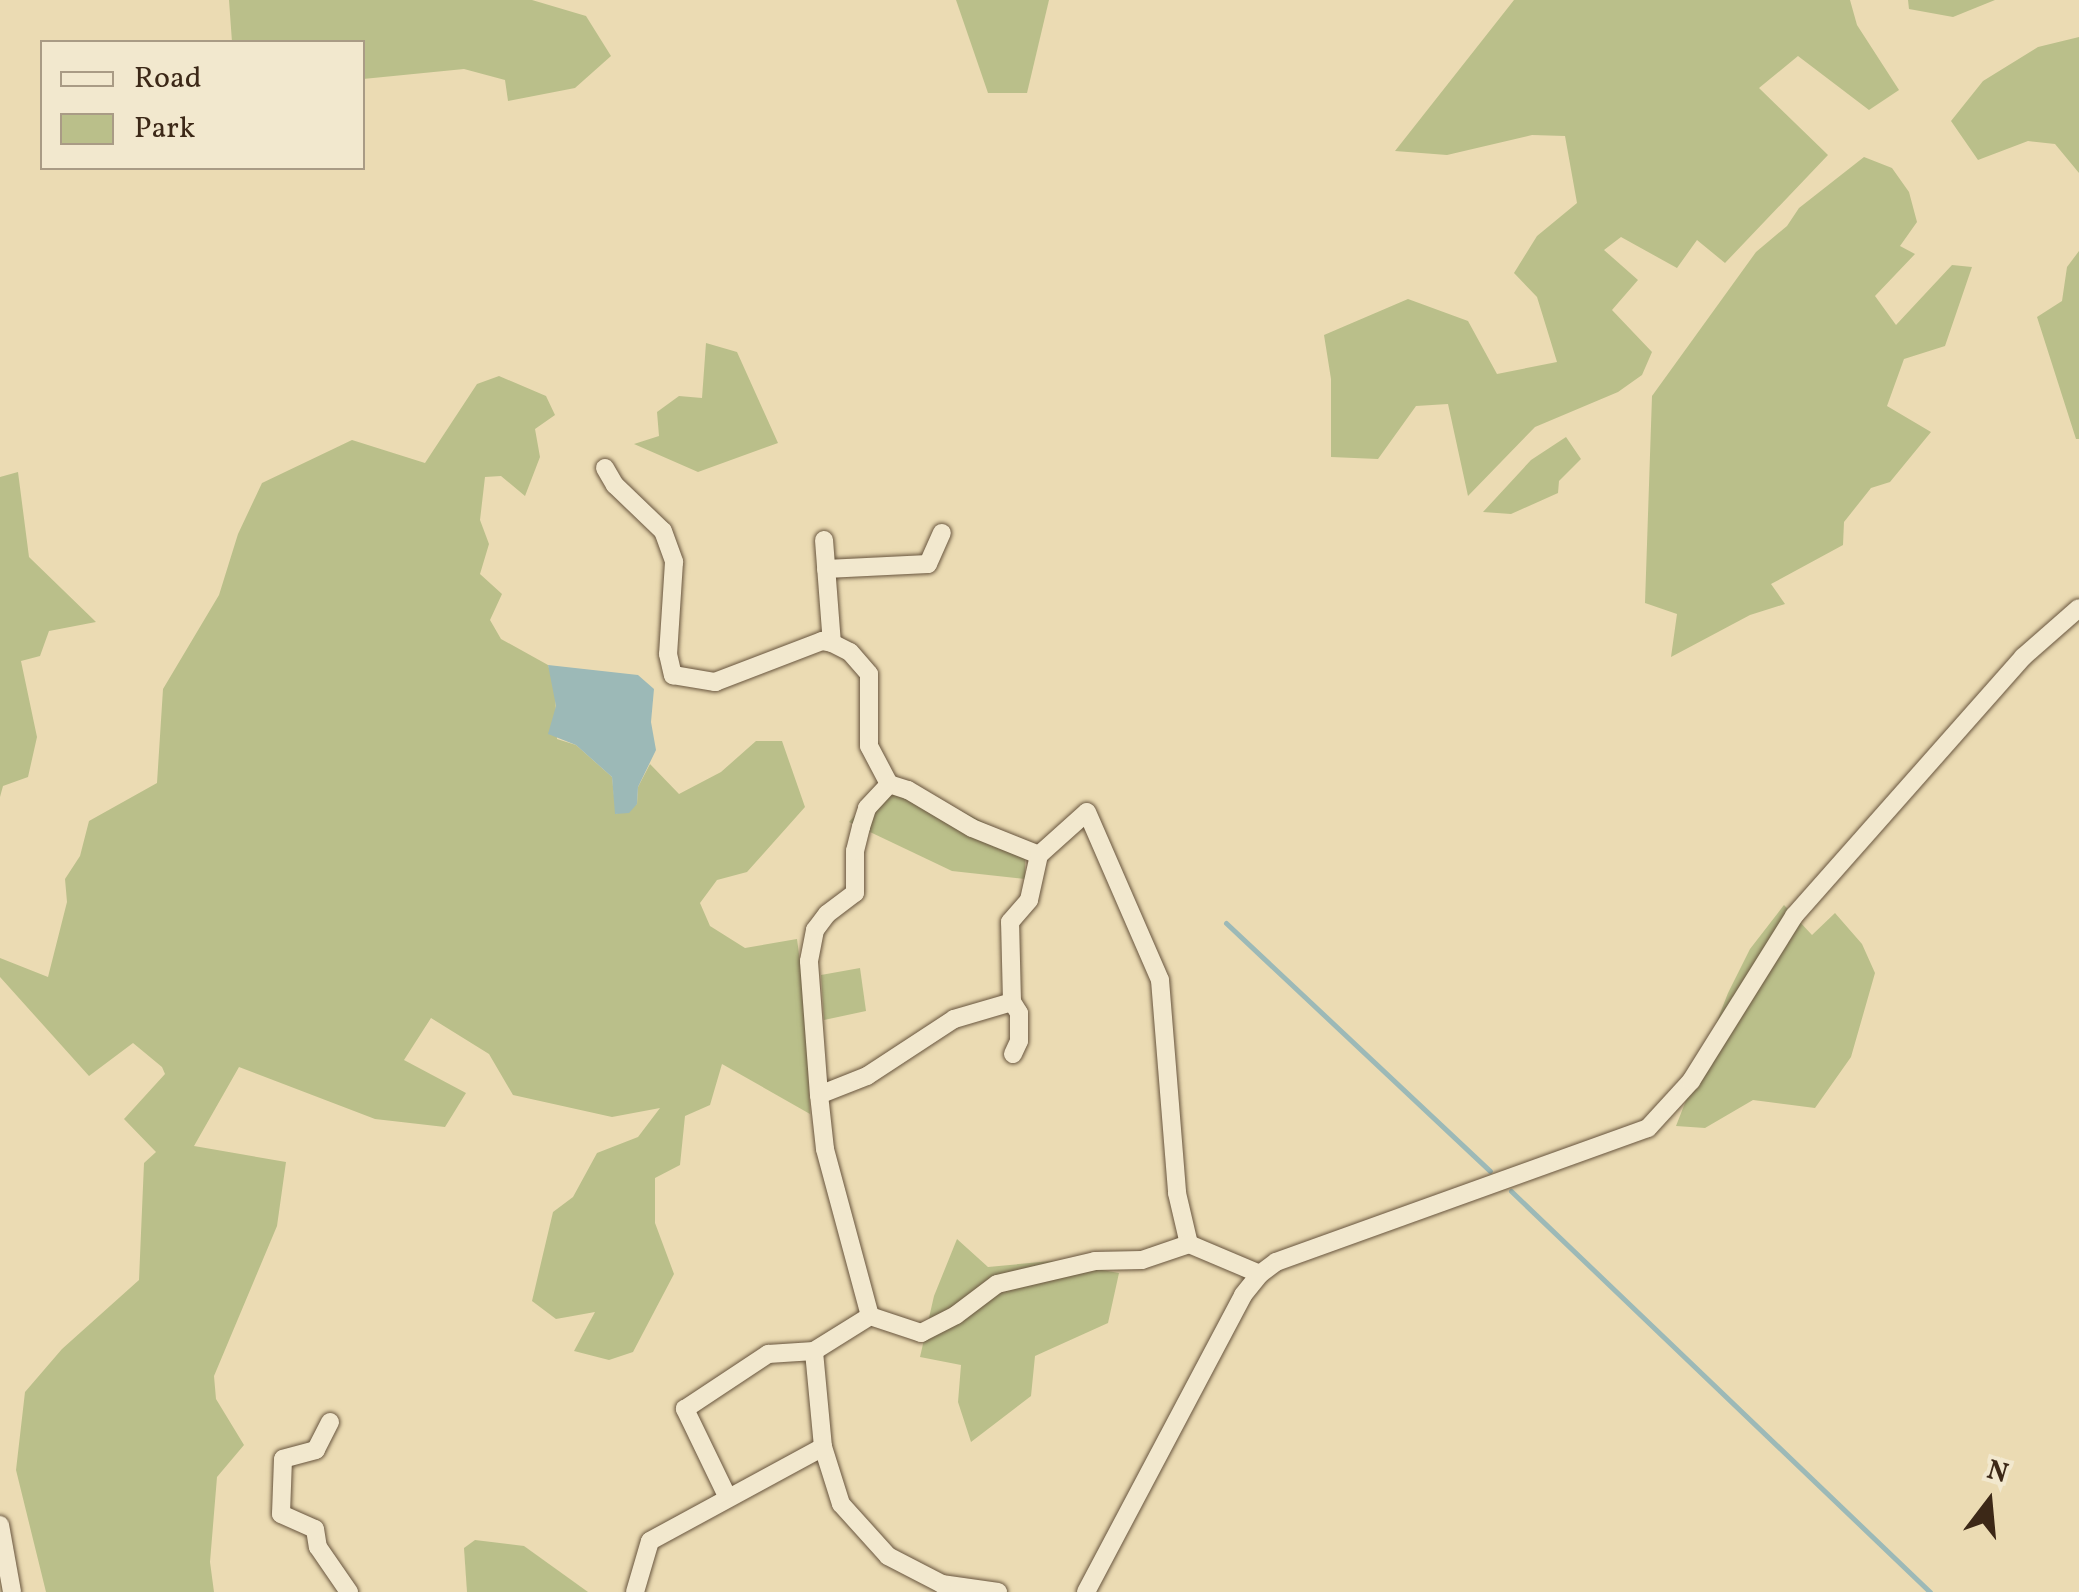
<!DOCTYPE html>
<html>
<head>
<meta charset="utf-8">
<style>
  body { margin:0 }
  #map { position:relative; width:2079px; height:1592px; overflow:hidden; background:#ebdbb3; font-family:Vollkorn,serif }
  div>[style] { position:absolute }
  [style*='--x'] { left:calc(var(--x)*1px); top:calc(var(--y)*1px); width:calc(var(--w)*1px); rotate:calc(var(--a)*1deg) }
  .green>* { inset:0; background:#babf8a }
  .water>* { inset:0; background:#9cb9b7 }
  .stream>* { height:5px; margin:-2.5px; padding:0 2.5px; transform-origin:2.5px; border-radius:2.5px; background:#9cb9b7 }
  .roads { filter:drop-shadow(0 0 2px #68553e) drop-shadow(0 0 2px #68553e) }
  .minor>* { height:18px; margin:-9px; padding:0 9px; transform-origin:9px; border-radius:9px; background:#f2e8ce }
  span { translate:-50% -50%; white-space:nowrap; text-align:center; line-height:1.15; -webkit-text-stroke:8px #f2e8ce; paint-order:stroke }
  .legend { position:absolute; left:40px; top:40px; width:325px; height:130px; box-sizing:border-box; background:#f2e8ce; border:2px solid #a99b85; margin:0; padding:12px 18px; list-style:none; font-size:30px; color:#3c2817 }
  .legend li { display:flex; align-items:center; gap:20px; height:50px }
  .legend b { width:50px; border:2px solid #a99b85 }
  .north { position:absolute; left:1939px; top:1452px; width:100px; height:100px; -webkit-text-stroke:8px #f2e8ce; paint-order:stroke; rotate:16deg; font-size:28px; font-weight:700; line-height:40px; text-align:center; color:#3c2817 }
  .north::after { content:''; display:block; margin:auto; width:35px; height:45px; background:#3c2817; clip-path:polygon(50% 0,100% 100%,50% 72%,0 100%) }
</style>
</head>
<body>
<div id="map">
  <div class="green">
    <i style="clip-path:polygon(229px 0,532px 0,586px 16px,611px 56px,575px 88px,508px 101px,505px 80px,464px 69px,363px 79px,362px 42px,232px 42px)"></i>
    <i style="clip-path:polygon(956px 0,1049px 0,1027px 93px,988px 93px)"></i>
    <i style="clip-path:polygon(1514px 0,1850px 0,1857px 25px,1899px 90px,1869px 110px,1798px 56px,1759px 88px,1828px 155px,1725px 263px,1697px 240px,1677px 268px,1621px 237px,1604px 250px,1638px 280px,1612px 310px,1652px 352px,1642px 375px,1618px 392px,1535px 427px,1468px 496px,1448px 404px,1416px 406px,1378px 459px,1331px 457px,1331px 379px,1324px 335px,1408px 299px,1468px 321px,1497px 374px,1557px 362px,1537px 297px,1514px 273px,1537px 236px,1577px 203px,1565px 136px,1532px 135px,1447px 155px,1395px 151px)"></i>
    <i style="clip-path:polygon(1908px 0,1995px 0,1953px 17px,1909px 9px)"></i>
    <i style="clip-path:polygon(2079px 37px,2079px 173px,2055px 144px,2028px 141px,1978px 160px,1951px 121px,1983px 81px,2038px 47px)"></i>
    <i style="clip-path:polygon(1864px 157px,1892px 168px,1909px 192px,1917px 222px,1900px 246px,1915px 254px,1875px 296px,1896px 325px,1952px 265px,1972px 267px,1945px 346px,1904px 359px,1887px 406px,1931px 432px,1890px 482px,1871px 488px,1844px 522px,1843px 545px,1771px 584px,1785px 604px,1750px 615px,1671px 657px,1677px 614px,1645px 603px,1652px 396px,1756px 252px,1787px 226px,1799px 208px)"></i>
    <i style="clip-path:polygon(2079px 251px,2079px 439px,2076px 439px,2037px 317px,2062px 301px,2067px 267px)"></i>
    <i style="clip-path:polygon(706px 343px,737px 352px,778px 443px,698px 472px,634px 444px,659px 436px,657px 412px,679px 396px,702px 398px)"></i>
    <i style="clip-path:polygon(499px 376px,546px 396px,555px 415px,535px 429px,540px 457px,525px 496px,501px 476px,485px 477px,480px 520px,489px 544px,480px 574px,502px 594px,490px 620px,501px 639px,548px 665px,555px 688px,557px 739px,576px 745px,612px 777px,616px 814px,637px 804px,638px 787px,650px 764px,679px 794px,721px 772px,756px 741px,782px 741px,805px 807px,747px 872px,717px 880px,700px 903px,710px 926px,745px 948px,797px 939px,806px 1007px,810px 1114px,722px 1064px,710px 1105px,685px 1116px,680px 1165px,655px 1178px,655px 1223px,674px 1274px,633px 1352px,609px 1360px,574px 1351px,595px 1312px,556px 1319px,532px 1301px,553px 1212px,573px 1197px,597px 1153px,638px 1137px,660px 1108px,612px 1117px,513px 1095px,489px 1054px,431px 1018px,404px 1060px,466px 1093px,445px 1127px,375px 1119px,239px 1067px,194px 1146px,286px 1162px,277px 1226px,214px 1376px,216px 1399px,244px 1445px,217px 1477px,210px 1562px,214px 1592px,46px 1592px,16px 1470px,25px 1392px,62px 1349px,139px 1280px,144px 1163px,156px 1152px,124px 1119px,165px 1074px,162px 1067px,133px 1043px,89px 1076px,0 977px,0 958px,48px 977px,67px 902px,65px 879px,80px 856px,89px 821px,157px 783px,163px 689px,219px 595px,238px 534px,262px 483px,352px 440px,425px 463px,477px 384px)"></i>
    <i style="clip-path:polygon(1566px 437px,1581px 459px,1559px 481px,1558px 493px,1511px 514px,1483px 512px,1531px 460px)"></i>
    <i style="clip-path:polygon(18px 472px,29px 557px,96px 622px,49px 631px,40px 656px,21px 661px,37px 737px,28px 777px,3px 786px,0 797px,0 477px)"></i>
    <i style="clip-path:polygon(892px 775px,1025px 844px,1025px 879px,952px 871px,849px 822px)"></i>
    <i style="clip-path:polygon(1784px 905px,1812px 935px,1835px 913px,1862px 944px,1875px 973px,1851px 1057px,1815px 1108px,1753px 1100px,1705px 1128px,1676px 1126px,1728px 993px,1750px 949px)"></i>
    <i style="clip-path:polygon(860px 968px,866px 1011px,824px 1020px,821px 975px)"></i>
    <i style="clip-path:polygon(957px 1239px,988px 1267px,1051px 1261px,1119px 1273px,1108px 1323px,1035px 1356px,1031px 1396px,971px 1442px,958px 1402px,961px 1365px,920px 1357px,934px 1296px)"></i>
    <i style="clip-path:polygon(475px 1540px,524px 1546px,588px 1592px,467px 1592px,464px 1548px)"></i>
  </div>
  <div class="water">
    <i style="clip-path:polygon(548px 665px,638px 675px,654px 689px,651px 722px,656px 750px,638px 787px,637px 804px,629px 813px,615px 814px,612px 777px,576px 745px,548px 734px,556px 706px)"></i>
  </div>
  <div class="stream">
    <i style="--x:1226;--y:923;--w:362;--a:43.2"></i>
    <i style="--x:1511;--y:1191;--w:580;--a:43.74"></i>
  </div>
  <div class="roads">
    <div class="minor">
      <i style="--x:605;--y:468;--w:20;--a:60"></i>
      <i style="--x:615;--y:485;--w:66;--a:43.8"></i>
      <i style="--x:663;--y:531;--w:33;--a:70"></i>
      <i style="--x:674;--y:562;--w:92;--a:93.7"></i>
      <i style="--x:668;--y:654;--w:22;--a:77"></i>
      <i style="--x:673;--y:675;--w:43;--a:9.5"></i>
      <i style="--x:715;--y:682;--w:115;--a:-21"></i>
      <i style="--x:822;--y:641;--w:10;--a:11"></i>
      <i style="--x:832;--y:643;--w:20;--a:27"></i>
      <i style="--x:850;--y:652;--w:29;--a:49"></i>
      <i style="--x:869;--y:674;--w:72;--a:90"></i>
      <i style="--x:869;--y:746;--w:43;--a:62.2"></i>
      <i style="--x:889;--y:784;--w:20;--a:18"></i>
      <i style="--x:908;--y:790;--w:74;--a:30.7"></i>
      <i style="--x:972;--y:828;--w:72;--a:21.9"></i>
      <i style="--x:824;--y:540;--w:103;--a:85.6"></i>
      <i style="--x:826;--y:569;--w:102;--a:-2.8"></i>
      <i style="--x:928;--y:564;--w:34;--a:-66"></i>
      <i style="--x:1013;--y:1054;--w:14;--a:-65"></i>
      <i style="--x:1019;--y:1041;--w:28;--a:-90"></i>
      <i style="--x:1019;--y:1013;--w:13;--a:-122"></i>
      <i style="--x:1012;--y:1002;--w:80;--a:-91.4"></i>
      <i style="--x:1010;--y:922;--w:29;--a:-49"></i>
      <i style="--x:1029;--y:900;--w:46;--a:-77.5"></i>
      <i style="--x:1039;--y:855;--w:64;--a:-41.9"></i>
      <i style="--x:1087;--y:812;--w:183;--a:66.5"></i>
      <i style="--x:1160;--y:980;--w:214;--a:85.4"></i>
      <i style="--x:1177;--y:1193;--w:52;--a:76.8"></i>
      <i style="--x:1189;--y:1244;--w:77;--a:22.9"></i>
      <i style="--x:819;--y:1095;--w:134;--a:-94.3"></i>
      <i style="--x:809;--y:961;--w:32;--a:-79"></i>
      <i style="--x:815;--y:930;--w:20;--a:-53"></i>
      <i style="--x:827;--y:914;--w:35;--a:-37"></i>
      <i style="--x:855;--y:893;--w:42;--a:-90"></i>
      <i style="--x:855;--y:851;--w:25;--a:-76"></i>
      <i style="--x:861;--y:827;--w:20;--a:-72"></i>
      <i style="--x:867;--y:808;--w:33;--a:-47"></i>
      <i style="--x:870;--y:1316;--w:173;--a:-105.1"></i>
      <i style="--x:825;--y:1149;--w:54;--a:-96.3"></i>
      <i style="--x:819;--y:1095;--w:52;--a:-21.6"></i>
      <i style="--x:867;--y:1076;--w:104;--a:-33.2"></i>
      <i style="--x:954;--y:1019;--w:60;--a:-16.3"></i>
      <i style="--x:330;--y:1422;--w:31;--a:117"></i>
      <i style="--x:316;--y:1450;--w:34;--a:165"></i>
      <i style="--x:283;--y:1459;--w:55;--a:92.1"></i>
      <i style="--x:281;--y:1514;--w:37;--a:24"></i>
      <i style="--x:315;--y:1529;--w:18;--a:81"></i>
      <i style="--x:318;--y:1547;--w:55;--a:55.4"></i>
      <i style="--x:727;--y:1496;--w:97;--a:-115.8"></i>
      <i style="--x:685;--y:1409;--w:100;--a:-33.5"></i>
      <i style="--x:768;--y:1354;--w:46;--a:-3.7"></i>
      <i style="--x:0;--y:1525;--w:68;--a:79.8"></i>
      <i style="--x:635;--y:1592;--w:53;--a:-73.6"></i>
      <i style="--x:650;--y:1541;--w:197;--a:-28.5"></i>
      <i style="--x:998;--y:1592;--w:57;--a:-171.9"></i>
      <i style="--x:942;--y:1584;--w:61;--a:-152.6"></i>
      <i style="--x:888;--y:1556;--w:70;--a:-132.1"></i>
      <i style="--x:841;--y:1504;--w:60;--a:-107.5"></i>
      <i style="--x:823;--y:1447;--w:96;--a:-95.4"></i>
      <i style="--x:814;--y:1351;--w:66;--a:-32"></i>
      <i style="--x:870;--y:1316;--w:54;--a:18.4"></i>
      <i style="--x:921;--y:1333;--w:39;--a:-27"></i>
      <i style="--x:956;--y:1315;--w:51;--a:-37.1"></i>
      <i style="--x:997;--y:1284;--w:101;--a:-13.2"></i>
      <i style="--x:1095;--y:1261;--w:47;--a:-1.2"></i>
      <i style="--x:1142;--y:1260;--w:50;--a:-18.8"></i>
      <i style="--x:1086;--y:1592;--w:336;--a:-62.1"></i>
      <i style="--x:1243;--y:1295;--w:27;--a:-51"></i>
      <i style="--x:1260;--y:1274;--w:20;--a:-37"></i>
      <i style="--x:1276;--y:1262;--w:395;--a:-19.8"></i>
      <i style="--x:1648;--y:1128;--w:64;--a:-47.5"></i>
      <i style="--x:1691;--y:1081;--w:195;--a:-58"></i>
      <i style="--x:1794;--y:916;--w:346;--a:-48.5"></i>
      <i style="--x:2023;--y:657;--w:74;--a:-41.2"></i>
    </div>
  </div>
  <ul class="legend">
  <li><b style="height:12px;background:#f2e8ce"></b>Road</li>
  <li><b style="height:28px;background:#babf8a"></b>Park</li>
  </ul>
  <div class="north">N</div>
</div>
</body>
</html>
